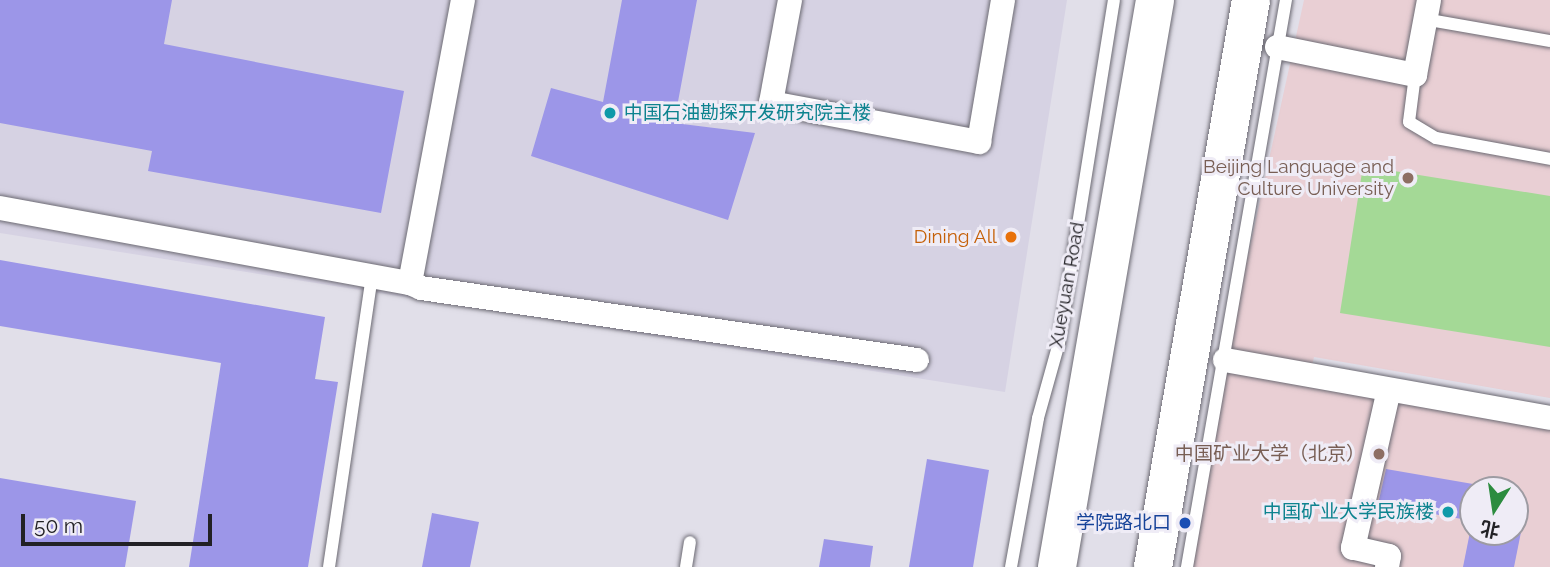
<!DOCTYPE html>
<html>
<head>
<meta charset="utf-8">
<style>
  body { margin:0 }
  #map { position:relative; width:1550px; height:567px; overflow:hidden; background:#e1dfe9; font-family:Raleway,"Noto Sans SC",sans-serif }
  div>[style] { position:absolute }
  [style*='--x'] { left:calc(var(--x)*1px); top:calc(var(--y)*1px); width:calc(var(--w)*1px); rotate:calc(var(--a)*1deg) }
  .built>* { inset:0; background:#d6d2e3 }
  .education>* { inset:0; background:#e9cfd4 }
  .green>* { inset:0; background:#a4d996 }
  .building>* { inset:0; background:#9c96e8 }
  .roads { filter:drop-shadow(0 0 2px #6c6a73) drop-shadow(0 0 2px #6c6a73) }
  .lane>* { height:12px; margin:-6px; padding:0 6px; transform-origin:6px; border-radius:6px; background:#fff }
  .street>* { height:24px; margin:-12px; padding:0 12px; transform-origin:12px; border-radius:12px; background:#fff }
  .primary>* { height:38px; margin:-19px; padding:0 19px; transform-origin:19px; border-radius:19px; background:#fff }
  .dots>* { width:19px; height:19px; translate:-50% -50%; box-sizing:border-box; border:4px solid #efecf6; border-radius:50% }
  span { translate:-50% -50%; white-space:nowrap; text-align:center; line-height:1.15; -webkit-text-stroke:6px #efecf6; paint-order:stroke }
  .culture-label { font-size:19px; color:#0d838f }
  .left { translate:0 -50%; text-align:left }
  .right { translate:-100% -50%; text-align:right }
  .education-label { font-size:19px; color:#785e54 }
  .food-label { font-size:19px; color:#c56008 }
  .street-label { font-size:19px; color:#222125 }
  .transit-label { font-size:19px; color:#164399 }
  .north { position:absolute; left:1459px; top:476px; width:70px; height:70px; box-sizing:border-box; background:#efecf6; border:2px solid #9d9ba2; border-radius:50%; rotate:192deg; font-size:19px; font-weight:700; line-height:28px; text-align:center; color:#222125 }
  .north::after { content:''; display:block; margin:auto; width:24px; height:32px; background:#2c8c3f; clip-path:polygon(50% 0,100% 100%,50% 72%,0 100%) }
  .scale { position:absolute; left:21px; top:514px; width:191px; height:32px; box-sizing:border-box; border:4px solid #222125; border-top:0; padding-left:9px; font-size:21px; line-height:24px; white-space:nowrap; color:#222125; -webkit-text-stroke:5px #efecf6; paint-order:stroke }
</style>
</head>
<body>
<div id="map">
  <div class="built">
    <i style="clip-path:polygon(0 0,1067px 0,1005px 392px,0 233px)"></i>
  </div>
  <div class="education">
    <i style="clip-path:polygon(evenodd,1304px 0,1550px 0,1550px 398px,1314px 357px,1310px 374px,1550px 417px,1550px 567px,1187px 567px,1225px 360px,1304px 0,1473px 490px,1515px 490px,1515px 532px,1473px 532px,1473px 490px)"></i>
  </div>
  <div class="green">
    <i style="clip-path:polygon(1363px 166px,1550px 196px,1550px 347px,1340px 313px)"></i>
  </div>
  <div class="building">
    <i style="clip-path:polygon(0 0,172px 0,164px 44px,404px 91px,381px 213px,148px 171px,152px 151px,0 123px)"></i>
    <i style="clip-path:polygon(622px 0,697px 0,674px 123px,755px 133px,728px 220px,531px 156px,551px 88px,603px 102px)"></i>
    <i style="clip-path:polygon(0 260px,325px 317px,315px 379px,338px 382px,308px 567px,189px 567px,221px 363px,0 326px)"></i>
    <i style="clip-path:polygon(927px 459px,989px 470px,973px 567px,909px 567px)"></i>
    <i style="clip-path:polygon(1386px 469px,1473px 484px,1473px 521px,1378px 504px)"></i>
    <i style="clip-path:polygon(0 478px,136px 501px,125px 567px,0 567px)"></i>
    <i style="clip-path:polygon(432px 513px,479px 522px,470px 567px,422px 567px)"></i>
    <i style="clip-path:polygon(1470px 532px,1521px 532px,1514px 567px,1463px 567px)"></i>
    <i style="clip-path:polygon(824px 539px,873px 546px,870px 567px,819px 567px)"></i>
  </div>
  <div class="roads">
    <div class="lane">
      <i style="--x:1424;--y:19;--w:128;--a:9.9"></i>
      <i style="--x:1415;--y:75;--w:47;--a:97.3"></i>
      <i style="--x:1409;--y:122;--w:31;--a:31"></i>
      <i style="--x:1436;--y:138;--w:116;--a:10.4"></i>
      <i style="--x:329;--y:567;--w:294;--a:-81.6"></i>
      <i style="--x:686;--y:567;--w:25;--a:-81"></i>
      <i style="--x:1011;--y:567;--w:151;--a:-79.7"></i>
      <i style="--x:1038;--y:418;--w:78;--a:-74.4"></i>
      <i style="--x:1059;--y:343;--w:347;--a:-80.9"></i>
      <i style="--x:1187;--y:567;--w:576;--a:-80.1"></i>
    </div>
    <div class="street">
      <i style="--x:790;--y:0;--w:105;--a:100.5"></i>
      <i style="--x:771;--y:103;--w:212;--a:10.6"></i>
      <i style="--x:979;--y:142;--w:144;--a:-80.4"></i>
      <i style="--x:1277;--y:47;--w:141;--a:11.5"></i>
      <i style="--x:1415;--y:75;--w:76;--a:-79.4"></i>
      <i style="--x:0;--y:208;--w:417;--a:10.4"></i>
      <i style="--x:410;--y:283;--w:12;--a:24"></i>
      <i style="--x:421;--y:288;--w:501;--a:8.26"></i>
      <i style="--x:410;--y:283;--w:288;--a:-79.4"></i>
      <i style="--x:1225;--y:360;--w:330;--a:10.1"></i>
      <i style="--x:1387;--y:567;--w:11;--a:-80"></i>
      <i style="--x:1389;--y:556;--w:37;--a:-167"></i>
      <i style="--x:1353;--y:548;--w:162;--a:-77.2"></i>
    </div>
    <div class="primary">
      <i style="--x:1057;--y:567;--w:575;--a:-80.19"></i>
      <i style="--x:1153;--y:567;--w:575;--a:-80.19"></i>
    </div>
  </div>
  <div class="dots">
    <i style="left:610px;top:113px;background:#0f9aa8"></i>
    <i style="left:1408px;top:178px;background:#8d6e63"></i>
    <i style="left:1011px;top:237px;background:#e8710a"></i>
    <i style="left:1379px;top:454px;background:#8d6e63"></i>
    <i style="left:1448px;top:512px;background:#0f9aa8"></i>
    <i style="left:1185px;top:523px;background:#1a4fb4"></i>
  </div>
  <div class="culture-label">
    <span class="left" style="left:624px;top:113px">中国石油勘探开发研究院主楼</span>
    <span class="right" style="left:1434px;top:512px">中国矿业大学民族楼</span>
  </div>
  <div class="education-label">
    <span class="right" style="left:1394px;top:178px">Beijing Language and<br>Culture University</span>
    <span class="right" style="left:1365px;top:454px">中国矿业大学（北京）</span>
  </div>
  <div class="food-label">
    <span class="right" style="left:997px;top:237px">Dining All</span>
  </div>
  <div class="street-label">
    <span style="left:1067px;top:285px;rotate:-80deg">Xueyuan Road</span>
  </div>
  <div class="transit-label">
    <span class="right" style="left:1171px;top:523px">学院路北口</span>
  </div>
  <div class="north">北</div>
  <div class="scale">50 m</div>
</div>
</body>
</html>
